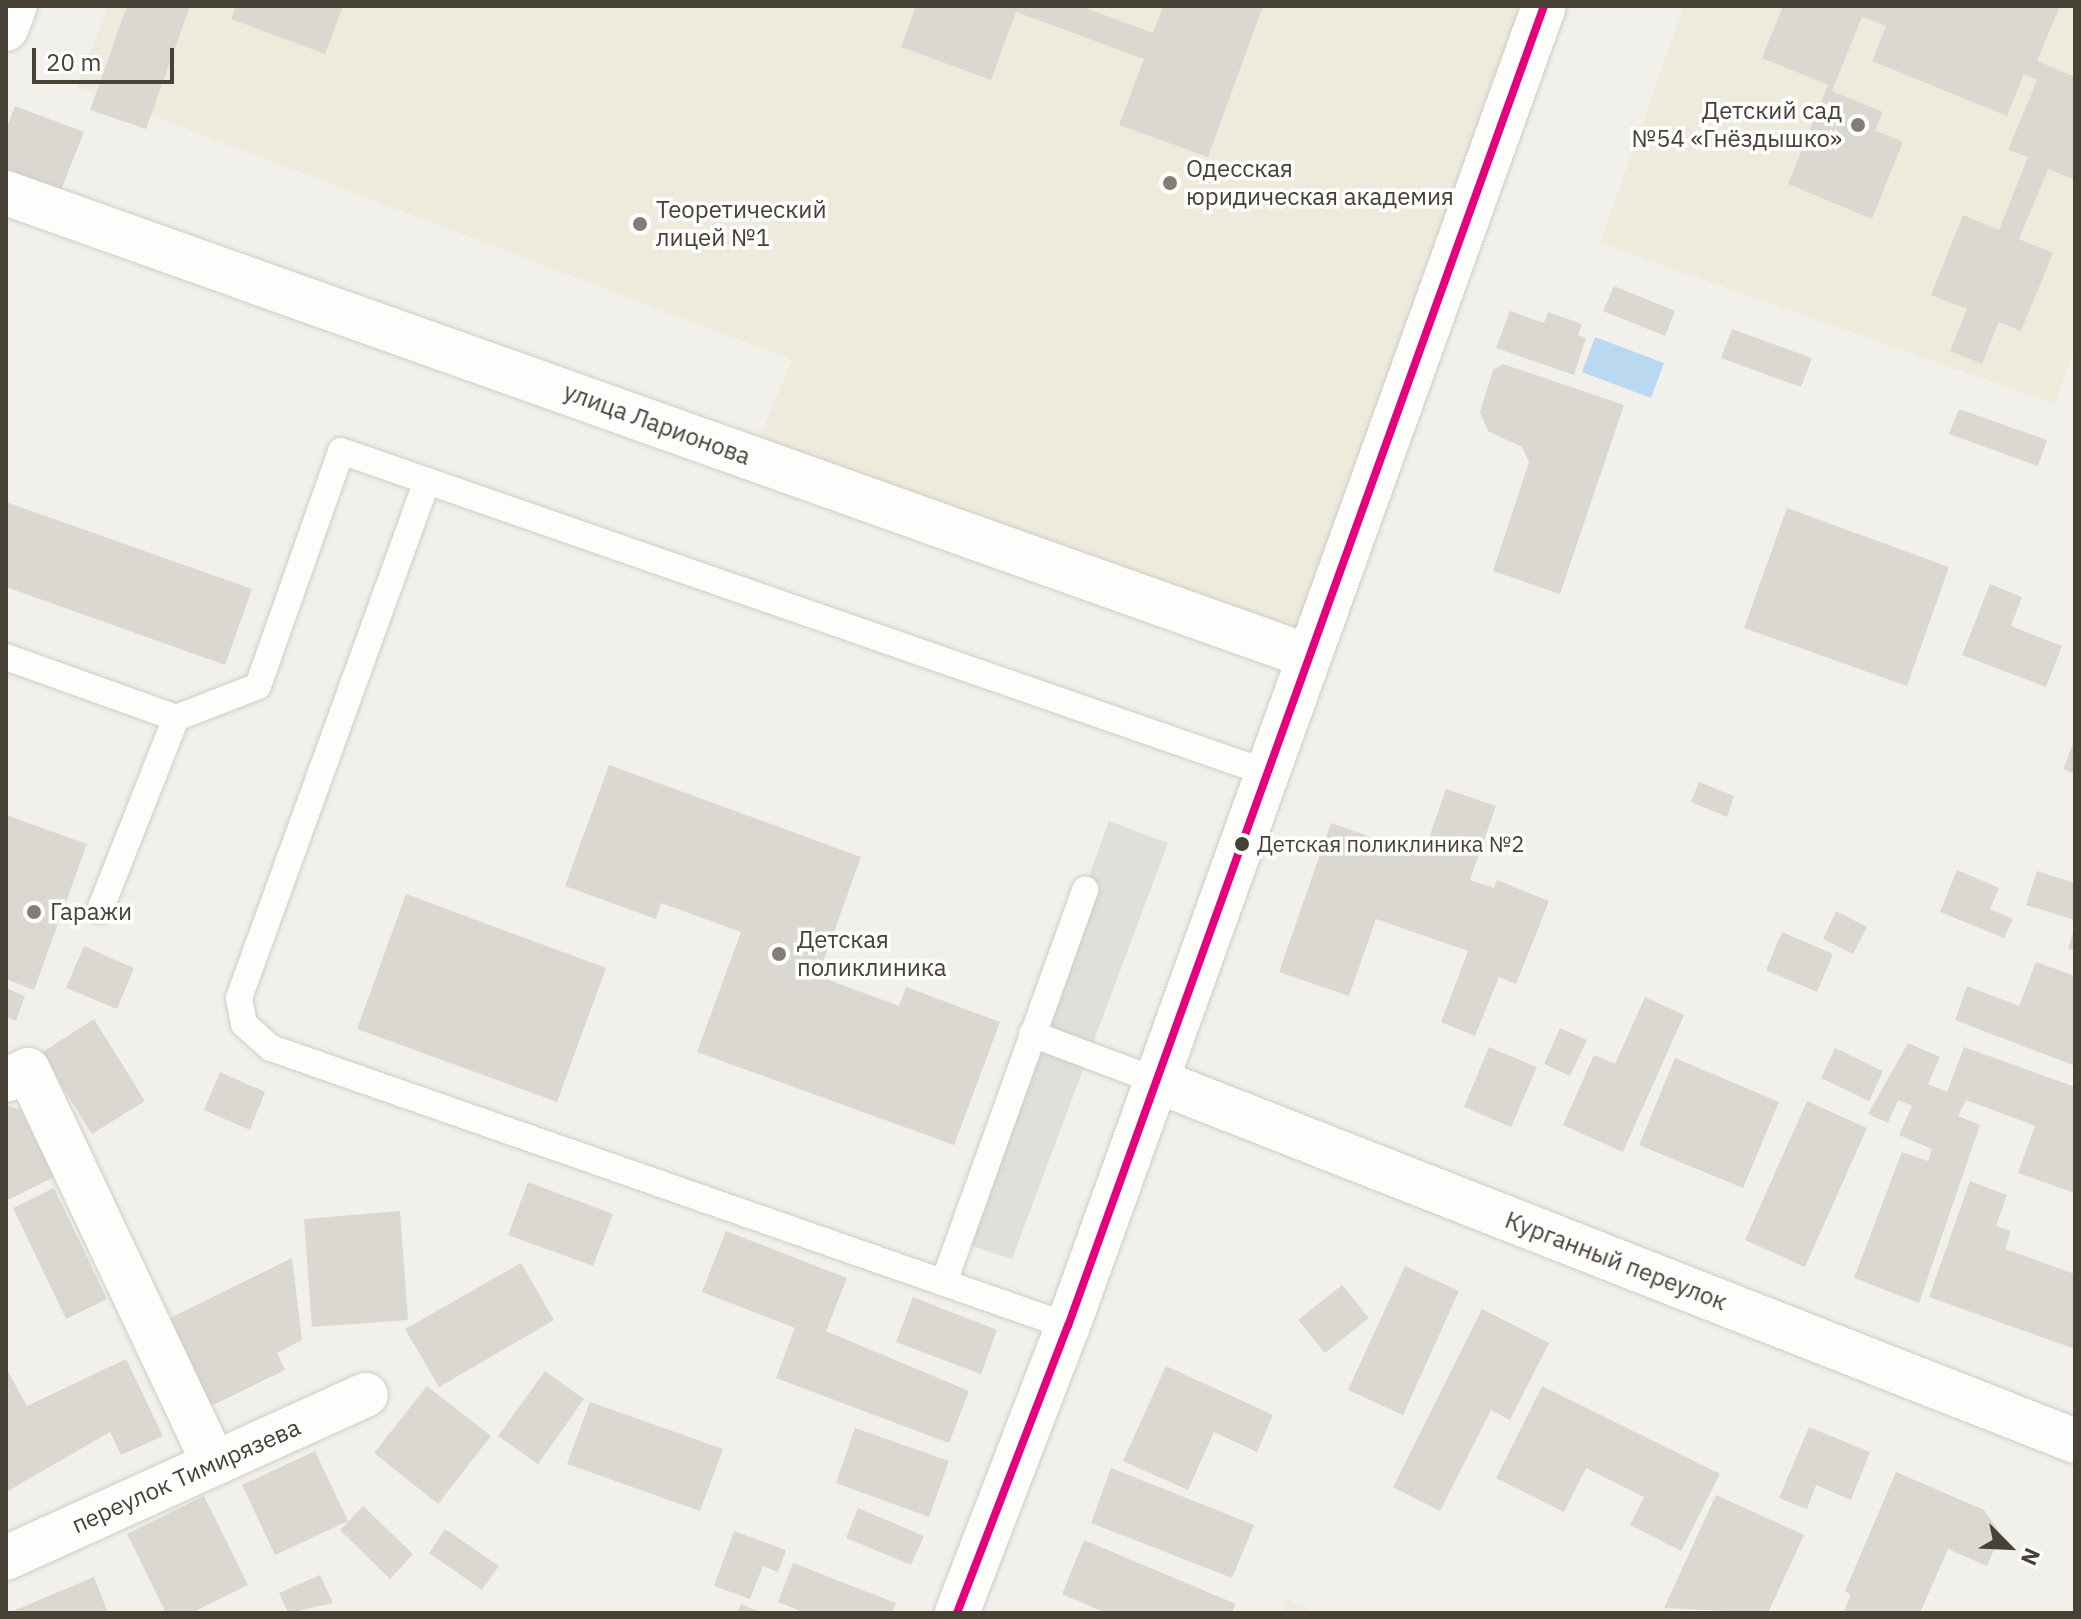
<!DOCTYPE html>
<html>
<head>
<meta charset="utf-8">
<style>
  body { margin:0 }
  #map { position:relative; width:2081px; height:1619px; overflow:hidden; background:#f1f0ea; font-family:"IBM Plex Sans",sans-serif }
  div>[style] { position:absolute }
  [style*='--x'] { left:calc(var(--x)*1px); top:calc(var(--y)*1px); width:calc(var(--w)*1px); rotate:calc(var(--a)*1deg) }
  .education>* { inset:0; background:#efebdc }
  .parking>* { inset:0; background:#e0dfda }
  .water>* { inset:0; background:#bad9f0 }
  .building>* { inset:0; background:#dbd8d2 }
  .roads { filter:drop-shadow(0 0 2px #cfcdc8) drop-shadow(0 0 2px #cfcdc8) }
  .service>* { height:26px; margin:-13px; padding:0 13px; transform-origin:13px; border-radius:13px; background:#fdfdfc }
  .minor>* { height:44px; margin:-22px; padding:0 22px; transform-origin:22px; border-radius:22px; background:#fdfdfc }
  .bus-1>* { height:8px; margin:-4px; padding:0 4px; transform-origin:4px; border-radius:4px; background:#e5007d }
  .dots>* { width:22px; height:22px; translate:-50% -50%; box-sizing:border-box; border:4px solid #fff; border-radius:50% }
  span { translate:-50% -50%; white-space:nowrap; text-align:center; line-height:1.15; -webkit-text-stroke:7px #fff; paint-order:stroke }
  .bus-label { font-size:22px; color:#484136 }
  .left { translate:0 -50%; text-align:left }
  .poi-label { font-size:24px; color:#484136 }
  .right { translate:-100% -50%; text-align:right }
  .street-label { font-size:24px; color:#484136 }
  .frame { position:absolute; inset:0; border:8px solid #484136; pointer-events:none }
  .north { position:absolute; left:1969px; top:1507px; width:80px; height:80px; -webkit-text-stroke:6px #fff; paint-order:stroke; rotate:114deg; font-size:22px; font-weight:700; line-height:32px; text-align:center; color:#484136 }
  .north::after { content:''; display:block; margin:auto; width:28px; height:36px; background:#484136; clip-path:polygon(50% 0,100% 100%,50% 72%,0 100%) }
  .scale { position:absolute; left:32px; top:48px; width:142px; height:36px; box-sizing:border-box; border:4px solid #484136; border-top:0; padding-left:10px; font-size:24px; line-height:28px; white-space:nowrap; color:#484136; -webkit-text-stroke:6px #fff; paint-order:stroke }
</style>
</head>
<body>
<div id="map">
  <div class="education">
    <i style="clip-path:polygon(108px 6px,1544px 6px,1308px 656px,751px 458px,792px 360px,77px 87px)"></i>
    <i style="clip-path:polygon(1684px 6px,2075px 6px,2075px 347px,2055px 404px,1600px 243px)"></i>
    <i style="clip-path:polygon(1287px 1599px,1316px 1613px,1281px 1613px)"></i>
  </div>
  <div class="parking">
    <i style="clip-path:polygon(1109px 821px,1168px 843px,1012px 1259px,957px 1241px)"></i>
  </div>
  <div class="water">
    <i style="clip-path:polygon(1595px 337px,1664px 363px,1651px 398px,1582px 372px)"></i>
  </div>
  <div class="building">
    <i style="clip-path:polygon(127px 6px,190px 6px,146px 129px,90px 110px)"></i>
    <i style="clip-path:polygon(236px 6px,343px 6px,325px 54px,231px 19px)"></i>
    <i style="clip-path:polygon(916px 6px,1080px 6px,1153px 33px,1163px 6px,1263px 6px,1208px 157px,1119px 125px,1144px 59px,1016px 12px,991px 80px,901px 47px)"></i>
    <i style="clip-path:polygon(1783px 6px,2060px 6px,2037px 61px,2075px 77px,2075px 180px,2048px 169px,2019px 239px,2053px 253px,2021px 331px,1999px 322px,1982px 364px,1950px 351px,1967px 309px,1931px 295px,1963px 215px,1999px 230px,2028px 157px,2008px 150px,2037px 80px,2024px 74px,2007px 116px,1872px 61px,1886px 26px,1862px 17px,1832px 91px,1883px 112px,1875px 130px,1903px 142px,1872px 219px,1788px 184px,1828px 85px,1762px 58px)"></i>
    <i style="clip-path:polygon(15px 106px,84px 132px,61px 190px,6px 170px,6px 130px)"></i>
    <i style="clip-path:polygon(1614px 286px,1675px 311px,1665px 336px,1603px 311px)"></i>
    <i style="clip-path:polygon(1510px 311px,1544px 323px,1548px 312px,1582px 324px,1578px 335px,1586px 338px,1574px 375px,1496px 348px)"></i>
    <i style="clip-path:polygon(1732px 329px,1812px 358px,1801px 387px,1721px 358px)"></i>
    <i style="clip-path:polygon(1503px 364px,1624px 405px,1560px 594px,1493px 571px,1529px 462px,1522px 447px,1488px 431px,1480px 412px,1493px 370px)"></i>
    <i style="clip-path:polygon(1959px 409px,2047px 440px,2038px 466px,1949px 434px)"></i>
    <i style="clip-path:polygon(6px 502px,252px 589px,225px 665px,6px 587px)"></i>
    <i style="clip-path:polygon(1787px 508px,1949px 567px,1907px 686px,1744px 628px)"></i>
    <i style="clip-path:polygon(1990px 584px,2022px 597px,2011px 626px,2062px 646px,2046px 687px,1962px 655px)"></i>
    <i style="clip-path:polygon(2075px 739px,2075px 774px,2063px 769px)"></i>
    <i style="clip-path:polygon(609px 765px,861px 857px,818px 976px,899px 1006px,906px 987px,1000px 1022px,954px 1145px,697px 1052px,741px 932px,661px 903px,656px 919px,565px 886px)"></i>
    <i style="clip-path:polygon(1699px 782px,1734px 796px,1727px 817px,1691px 802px)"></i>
    <i style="clip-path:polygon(1446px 789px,1496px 806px,1470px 880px,1494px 888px,1497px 880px,1549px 901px,1516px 984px,1499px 977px,1475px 1036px,1441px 1022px,1468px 951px,1376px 919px,1349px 996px,1279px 972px,1331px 823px,1423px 855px)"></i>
    <i style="clip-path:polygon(6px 815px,87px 844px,34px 990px,6px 979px)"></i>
    <i style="clip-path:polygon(1957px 870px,1999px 888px,1990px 909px,2013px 919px,2004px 938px,1940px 912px)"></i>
    <i style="clip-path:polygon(2037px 871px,2075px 883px,2075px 920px,2026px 905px)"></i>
    <i style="clip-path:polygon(406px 894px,606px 968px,557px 1102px,357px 1029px)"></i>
    <i style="clip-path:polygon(1836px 911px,1867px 927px,1853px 954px,1823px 939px)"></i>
    <i style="clip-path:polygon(2075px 926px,2075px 951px,2068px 949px)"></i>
    <i style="clip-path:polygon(1782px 932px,1833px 954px,1817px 992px,1766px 970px)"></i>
    <i style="clip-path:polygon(84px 946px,134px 968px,117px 1009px,66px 988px)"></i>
    <i style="clip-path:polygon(2036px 962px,2075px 976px,2075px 1066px,1955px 1020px,1967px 986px,2019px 1006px)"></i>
    <i style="clip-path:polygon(6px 988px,25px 996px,16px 1021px,6px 1017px)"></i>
    <i style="clip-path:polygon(1645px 997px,1684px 1015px,1623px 1152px,1563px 1125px,1594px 1055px,1615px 1064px)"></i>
    <i style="clip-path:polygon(94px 1019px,145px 1101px,92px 1134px,41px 1053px)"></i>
    <i style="clip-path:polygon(1560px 1028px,1587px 1040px,1570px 1076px,1544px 1064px)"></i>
    <i style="clip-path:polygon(1908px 1043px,1940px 1057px,1928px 1084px,1947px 1092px,1964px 1047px,2075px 1087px,2075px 1193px,2018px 1173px,2035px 1126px,1966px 1100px,1958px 1116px,1980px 1125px,1919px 1303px,1854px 1278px,1902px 1152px,1928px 1161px,1932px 1149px,1899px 1135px,1912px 1106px,1898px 1100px,1888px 1123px,1868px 1114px)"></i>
    <i style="clip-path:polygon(1489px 1047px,1537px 1067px,1511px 1127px,1464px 1107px)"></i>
    <i style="clip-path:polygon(1835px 1048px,1883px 1071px,1869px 1101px,1821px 1078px)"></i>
    <i style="clip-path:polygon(1675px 1058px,1779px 1102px,1743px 1188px,1639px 1145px)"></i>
    <i style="clip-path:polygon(220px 1072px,265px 1092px,250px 1130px,204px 1110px)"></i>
    <i style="clip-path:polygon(1807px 1101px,1867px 1128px,1805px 1267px,1745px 1240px)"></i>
    <i style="clip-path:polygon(6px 1105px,21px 1110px,54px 1177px,6px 1201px)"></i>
    <i style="clip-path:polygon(1970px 1181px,2007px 1195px,1996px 1226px,2011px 1231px,2005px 1249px,2075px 1274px,2075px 1349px,1929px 1297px)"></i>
    <i style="clip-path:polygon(528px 1182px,613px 1214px,593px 1266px,508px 1235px)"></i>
    <i style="clip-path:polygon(54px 1188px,107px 1299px,66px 1319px,13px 1208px)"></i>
    <i style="clip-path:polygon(400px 1211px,408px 1320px,312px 1327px,304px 1219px)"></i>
    <i style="clip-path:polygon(726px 1231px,847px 1278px,826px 1331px,969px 1391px,949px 1443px,776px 1378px,795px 1328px,702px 1292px)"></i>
    <i style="clip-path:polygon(292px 1258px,302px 1340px,277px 1353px,285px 1370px,207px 1408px,164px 1321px)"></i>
    <i style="clip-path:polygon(521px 1263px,554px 1320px,439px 1387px,405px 1329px)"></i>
    <i style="clip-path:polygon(1405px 1266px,1459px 1291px,1403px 1415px,1348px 1390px)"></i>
    <i style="clip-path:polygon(1342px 1285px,1369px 1318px,1325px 1353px,1298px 1320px)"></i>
    <i style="clip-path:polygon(913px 1297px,997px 1330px,981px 1374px,896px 1342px)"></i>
    <i style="clip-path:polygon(1482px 1309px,1549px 1343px,1510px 1420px,1491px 1410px,1440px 1511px,1393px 1487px)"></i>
    <i style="clip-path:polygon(126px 1359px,163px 1436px,121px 1455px,110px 1432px,6px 1492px,6px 1368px,27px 1406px)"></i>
    <i style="clip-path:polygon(1166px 1366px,1273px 1415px,1257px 1452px,1214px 1432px,1188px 1490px,1123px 1461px)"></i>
    <i style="clip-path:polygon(545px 1371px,584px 1399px,538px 1464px,498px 1436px)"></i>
    <i style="clip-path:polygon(427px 1386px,491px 1436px,438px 1504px,374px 1453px)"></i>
    <i style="clip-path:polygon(1542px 1386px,1720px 1474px,1681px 1551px,1630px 1525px,1644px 1497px,1586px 1468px,1564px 1512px,1496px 1478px)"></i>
    <i style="clip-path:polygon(590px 1402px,723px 1449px,700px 1511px,567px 1464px)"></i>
    <i style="clip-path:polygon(1809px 1427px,1870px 1452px,1851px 1500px,1816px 1485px,1807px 1509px,1779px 1498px)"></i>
    <i style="clip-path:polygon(855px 1428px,949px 1461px,929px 1517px,836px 1483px)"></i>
    <i style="clip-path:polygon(315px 1451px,348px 1521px,275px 1555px,242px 1485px)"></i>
    <i style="clip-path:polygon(1111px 1468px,1254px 1525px,1232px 1578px,1091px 1523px)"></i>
    <i style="clip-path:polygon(1896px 1472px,1984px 1510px,2001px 1534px,1987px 1566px,1948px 1549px,1920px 1613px,1843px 1613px,1851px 1595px,1845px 1591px)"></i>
    <i style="clip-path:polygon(1716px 1495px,1804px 1535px,1768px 1613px,1664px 1608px)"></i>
    <i style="clip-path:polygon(204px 1496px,248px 1585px,191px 1613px,166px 1613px,127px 1534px)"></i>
    <i style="clip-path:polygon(363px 1506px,413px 1554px,390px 1579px,340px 1530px)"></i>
    <i style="clip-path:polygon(858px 1508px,924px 1536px,911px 1565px,846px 1538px)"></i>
    <i style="clip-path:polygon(445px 1529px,499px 1566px,482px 1590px,429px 1553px)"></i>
    <i style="clip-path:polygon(734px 1531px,786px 1550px,778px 1572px,763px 1566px,750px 1599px,714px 1586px)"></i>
    <i style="clip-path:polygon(1084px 1540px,1236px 1604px,1232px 1613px,1106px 1613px,1062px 1594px)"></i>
    <i style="clip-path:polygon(793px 1563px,896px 1603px,892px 1613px,805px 1613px,778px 1602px)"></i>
    <i style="clip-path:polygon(320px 1575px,333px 1603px,288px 1613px,279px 1593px)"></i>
    <i style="clip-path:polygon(94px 1577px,108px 1613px,14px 1613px,13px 1611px)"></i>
    <i style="clip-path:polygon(741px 1604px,763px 1613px,737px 1613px)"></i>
  </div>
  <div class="roads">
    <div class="service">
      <i style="--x:427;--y:481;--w:550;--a:109.98"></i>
      <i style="--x:239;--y:998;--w:26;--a:79"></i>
      <i style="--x:244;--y:1024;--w:36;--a:42"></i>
      <i style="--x:271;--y:1048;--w:844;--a:19.23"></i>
      <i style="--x:6;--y:657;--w:181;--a:19.7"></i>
      <i style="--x:176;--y:718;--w:88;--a:-21.3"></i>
      <i style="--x:258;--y:686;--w:249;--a:-70.5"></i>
      <i style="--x:341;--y:451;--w:981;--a:19.16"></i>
      <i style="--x:100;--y:910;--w:206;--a:-68.4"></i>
      <i style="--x:1032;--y:1034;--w:134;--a:20.6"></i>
      <i style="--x:944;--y:1282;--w:417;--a:-70.2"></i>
    </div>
    <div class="minor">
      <i style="--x:6;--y:29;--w:25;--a:-69"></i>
      <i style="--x:6;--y:193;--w:1382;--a:19.58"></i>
      <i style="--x:6;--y:1080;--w:24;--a:-24"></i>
      <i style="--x:28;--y:1070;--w:433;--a:64.7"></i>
      <i style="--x:1157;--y:1081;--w:986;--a:21.41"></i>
      <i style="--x:6;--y:1558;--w:395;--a:-24.4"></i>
      <i style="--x:957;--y:1613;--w:308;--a:-68.9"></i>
      <i style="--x:1068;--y:1326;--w:1403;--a:-70.17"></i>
    </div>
  </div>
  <div class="bus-1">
    <i style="--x:957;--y:1613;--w:308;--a:-68.9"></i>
    <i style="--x:1068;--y:1326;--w:1403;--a:-70.17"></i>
  </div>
  <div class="dots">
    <i style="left:1858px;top:125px;background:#837e75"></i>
    <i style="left:1170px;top:183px;background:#837e75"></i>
    <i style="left:640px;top:224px;background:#837e75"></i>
    <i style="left:1242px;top:844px;background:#484136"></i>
    <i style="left:34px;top:912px;background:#837e75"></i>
    <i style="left:779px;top:954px;background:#837e75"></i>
  </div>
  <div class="bus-label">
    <span class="left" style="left:1257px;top:844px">Детская поликлиника №2</span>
  </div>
  <div class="poi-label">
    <span class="right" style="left:1842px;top:125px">Детский сад<br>№54 «Гнёздышко»</span>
    <span class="left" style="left:1186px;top:183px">Одесская<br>юридическая академия</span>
    <span class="left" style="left:656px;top:224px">Теоретический<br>лицей №1</span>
    <span class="left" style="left:50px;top:912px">Гаражи</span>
    <span class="left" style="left:797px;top:954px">Детская<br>поликлиника</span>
  </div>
  <div class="street-label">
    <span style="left:657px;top:424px;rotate:20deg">улица Ларионова</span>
    <span style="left:1616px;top:1261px;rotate:21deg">Курганный переулок</span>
    <span style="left:186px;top:1476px;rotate:-24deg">переулок Тимирязева</span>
  </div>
  <div class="frame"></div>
  <div class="north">N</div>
  <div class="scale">20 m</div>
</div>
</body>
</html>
